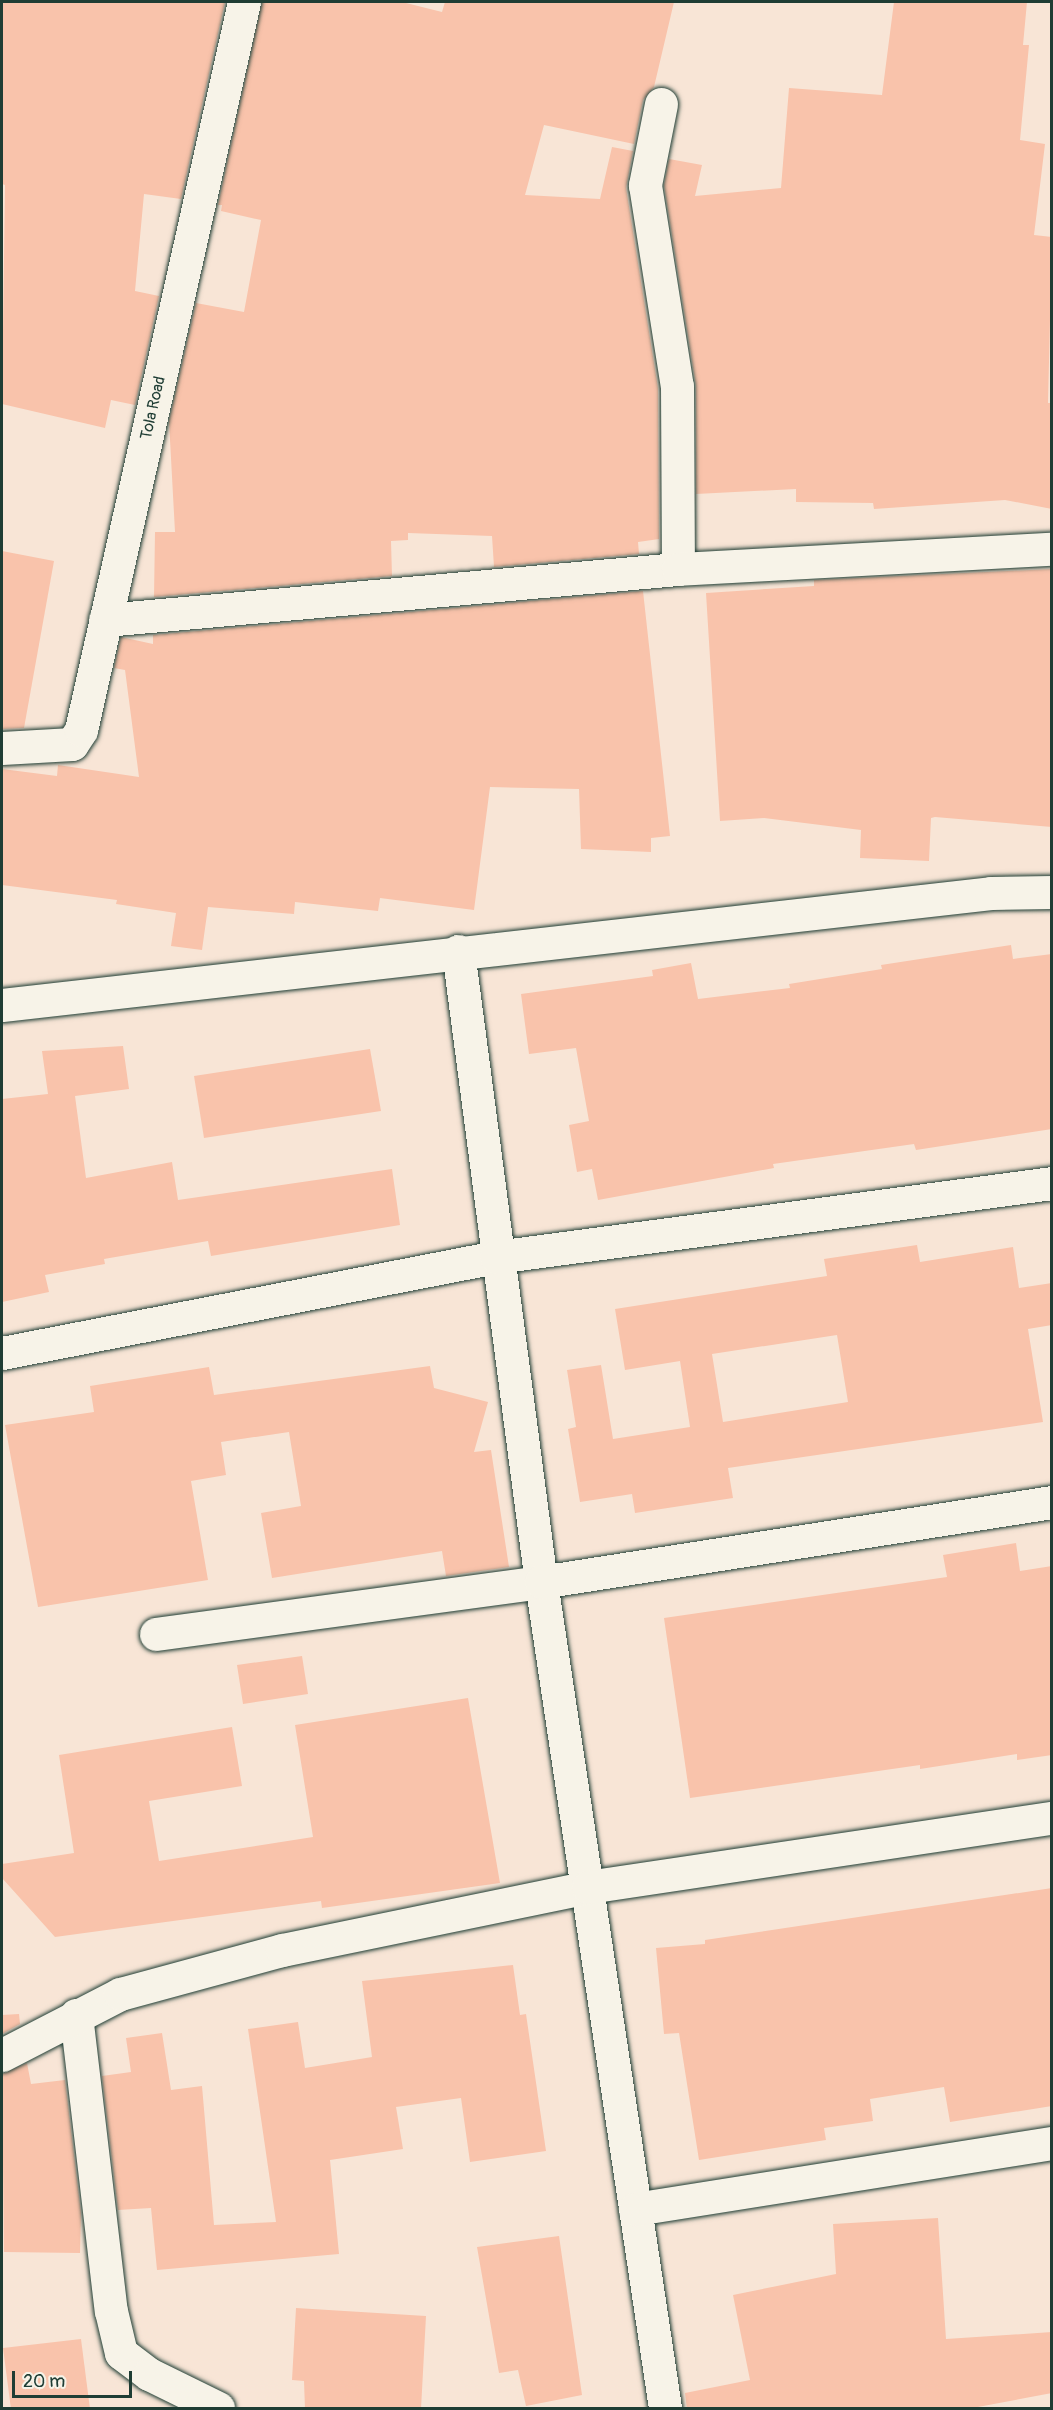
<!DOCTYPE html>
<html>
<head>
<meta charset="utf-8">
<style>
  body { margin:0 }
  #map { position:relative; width:1053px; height:2410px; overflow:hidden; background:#f8e5d6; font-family:Pangolin,sans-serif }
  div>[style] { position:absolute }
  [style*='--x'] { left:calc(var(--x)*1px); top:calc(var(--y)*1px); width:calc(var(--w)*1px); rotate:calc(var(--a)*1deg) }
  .building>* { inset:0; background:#f9c3ab }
  .roads { filter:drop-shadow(0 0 2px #1f3d34) drop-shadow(0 0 2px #1f3d34) }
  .minor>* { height:33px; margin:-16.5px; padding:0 16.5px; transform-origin:16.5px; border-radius:16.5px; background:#f7f3e8 }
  span { translate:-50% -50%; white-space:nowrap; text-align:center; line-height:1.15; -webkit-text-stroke:6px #f7f3e8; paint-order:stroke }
  .street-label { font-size:16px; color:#1f3d34 }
  .frame { position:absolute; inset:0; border:3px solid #1f3d34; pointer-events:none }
  .scale { position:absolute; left:12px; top:2371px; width:120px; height:27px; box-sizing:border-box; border:3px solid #1f3d34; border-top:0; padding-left:8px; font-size:18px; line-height:21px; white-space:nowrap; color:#1f3d34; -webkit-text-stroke:4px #f7f3e8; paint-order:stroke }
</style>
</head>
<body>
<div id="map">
  <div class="building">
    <i style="clip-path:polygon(2px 2px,225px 2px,181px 199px,144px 194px,135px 291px,159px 296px,135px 405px,111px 400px,105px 428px,2px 404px,5px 185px,2px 184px)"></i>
    <i style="clip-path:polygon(262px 2px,402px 2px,442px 12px,445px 2px,674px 2px,654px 87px,643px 100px,634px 144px,544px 125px,525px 195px,600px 199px,612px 147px,633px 151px,626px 188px,658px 388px,659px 539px,638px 542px,639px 554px,494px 567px,492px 536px,408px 533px,408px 540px,391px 541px,392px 576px,154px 597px,155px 532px,175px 532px,169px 421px,196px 303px,244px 312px,261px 220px,221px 211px,222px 205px,218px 205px)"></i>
    <i style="clip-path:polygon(894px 2px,1027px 2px,1023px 45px,1029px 45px,1020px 140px,1045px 144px,1034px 235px,1052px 237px,1048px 403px,1052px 403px,1052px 509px,1005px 500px,874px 509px,873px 503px,796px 502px,796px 489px,696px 494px,696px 386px,664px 185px,669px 159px,702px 165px,695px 196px,781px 188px,789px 88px,882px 95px)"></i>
    <i style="clip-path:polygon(2px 551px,54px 561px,24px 728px,2px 729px)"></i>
    <i style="clip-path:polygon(1052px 569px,1052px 827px,935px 817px,931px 818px,929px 861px,860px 858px,861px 830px,764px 818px,720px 821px,706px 593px,814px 586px,814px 580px)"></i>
    <i style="clip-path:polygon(643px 591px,670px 836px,651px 838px,651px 852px,581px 849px,579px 789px,490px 787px,474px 910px,380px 898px,378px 911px,295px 902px,294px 914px,208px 907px,202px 950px,171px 946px,176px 913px,116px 904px,117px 900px,2px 885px,2px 769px,57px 776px,58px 765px,139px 777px,125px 670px,114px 668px,121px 637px,153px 644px,153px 635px)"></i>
    <i style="clip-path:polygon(1011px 945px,1013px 959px,1052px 954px,1052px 1129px,916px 1150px,914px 1144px,773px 1164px,774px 1168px,598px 1200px,592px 1169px,577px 1172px,569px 1125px,589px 1121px,576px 1048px,529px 1054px,521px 994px,653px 976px,652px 970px,691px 963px,698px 999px,790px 988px,789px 984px,882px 969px,881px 965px)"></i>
    <i style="clip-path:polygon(123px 1046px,129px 1089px,75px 1096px,86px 1178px,172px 1162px,178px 1200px,392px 1169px,400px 1225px,211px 1256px,208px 1241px,104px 1259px,105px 1264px,45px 1275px,49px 1292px,2px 1302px,2px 1099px,48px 1094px,42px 1051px)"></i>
    <i style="clip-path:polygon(370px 1049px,381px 1111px,204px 1138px,194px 1076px)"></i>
    <i style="clip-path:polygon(evenodd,917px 1245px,920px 1262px,1013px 1247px,1019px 1288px,1052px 1283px,1052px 1325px,1028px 1329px,1043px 1422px,728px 1468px,733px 1498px,635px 1513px,632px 1494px,580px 1502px,568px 1429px,576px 1427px,567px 1370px,601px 1365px,613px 1439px,690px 1427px,680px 1361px,625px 1370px,615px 1309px,827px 1276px,824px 1259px,917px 1245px,837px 1335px,848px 1402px,723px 1422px,712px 1354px,837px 1335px)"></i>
    <i style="clip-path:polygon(430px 1366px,434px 1388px,488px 1402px,474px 1452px,491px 1450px,509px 1567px,446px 1576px,442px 1551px,272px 1578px,261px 1513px,301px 1506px,289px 1432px,221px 1442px,226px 1475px,191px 1481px,208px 1580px,38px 1607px,5px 1425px,94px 1412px,90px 1386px,209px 1367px,214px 1395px)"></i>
    <i style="clip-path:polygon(1016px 1543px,1020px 1571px,1052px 1566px,1052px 1755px,1017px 1760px,1017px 1754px,920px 1769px,920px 1765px,690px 1798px,664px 1618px,947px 1577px,943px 1555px)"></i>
    <i style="clip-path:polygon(302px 1656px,308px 1694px,243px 1704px,237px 1665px)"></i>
    <i style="clip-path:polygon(468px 1698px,500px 1883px,322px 1908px,321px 1901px,55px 1937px,2px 1878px,2px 1864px,74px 1853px,59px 1755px,232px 1727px,242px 1786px,149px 1801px,159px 1861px,313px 1837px,295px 1725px)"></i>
    <i style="clip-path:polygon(1052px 1888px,1052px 2106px,950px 2122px,944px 2087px,870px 2099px,873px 2121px,824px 2128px,826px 2140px,699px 2160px,679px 2033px,664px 2034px,656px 1948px,705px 1944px,705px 1940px)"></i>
    <i style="clip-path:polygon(513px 1965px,520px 2015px,526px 2014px,546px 2151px,470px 2162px,461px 2098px,396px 2107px,403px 2149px,330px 2160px,339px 2254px,157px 2270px,151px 2208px,118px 2210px,102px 2076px,131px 2072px,126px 2038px,162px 2033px,171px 2090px,202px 2086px,214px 2225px,276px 2222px,248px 2029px,298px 2022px,305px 2068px,372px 2057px,362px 1981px)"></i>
    <i style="clip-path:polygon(19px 2014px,20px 2024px,2px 2034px,2px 2015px)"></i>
    <i style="clip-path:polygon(27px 2063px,31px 2084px,65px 2080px,81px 2213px,80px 2253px,4px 2252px,2px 2074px)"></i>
    <i style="clip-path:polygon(938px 2218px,946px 2339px,1052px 2332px,1052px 2393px,967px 2409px,687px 2409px,685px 2393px,750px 2380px,733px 2295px,836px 2274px,833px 2224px)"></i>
    <i style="clip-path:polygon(559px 2236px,582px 2395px,526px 2406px,518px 2370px,499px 2373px,477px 2247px)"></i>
    <i style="clip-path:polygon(296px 2308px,426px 2316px,421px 2409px,305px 2409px,304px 2381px,292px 2380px)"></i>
    <i style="clip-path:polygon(81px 2339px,90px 2409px,11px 2409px,3px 2348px)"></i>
  </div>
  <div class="roads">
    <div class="minor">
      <i style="--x:661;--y:104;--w:83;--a:101.2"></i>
      <i style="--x:645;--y:185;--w:204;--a:81"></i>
      <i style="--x:677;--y:386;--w:183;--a:89.7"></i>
      <i style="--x:105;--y:620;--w:575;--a:-5.09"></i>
      <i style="--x:678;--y:569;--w:375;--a:-3.1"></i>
      <i style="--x:2;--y:748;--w:70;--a:-3.3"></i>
      <i style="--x:72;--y:744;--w:17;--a:-57"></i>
      <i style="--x:81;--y:730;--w:746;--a:-77.38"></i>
      <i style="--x:458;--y:951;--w:636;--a:82.51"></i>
      <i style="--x:541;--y:1582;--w:835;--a:81.46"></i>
      <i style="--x:2;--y:1005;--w:995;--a:-6.46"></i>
      <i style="--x:991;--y:893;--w:61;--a:-0.9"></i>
      <i style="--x:2;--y:1353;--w:503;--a:-11"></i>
      <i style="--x:496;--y:1257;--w:561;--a:-7.58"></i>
      <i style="--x:156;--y:1634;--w:388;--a:-7.7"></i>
      <i style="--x:541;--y:1582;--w:517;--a:-8.9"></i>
      <i style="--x:76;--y:2015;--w:298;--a:83.3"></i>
      <i style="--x:111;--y:2311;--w:43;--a:76.6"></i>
      <i style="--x:121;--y:2353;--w:35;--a:37"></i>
      <i style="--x:149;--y:2374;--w:77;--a:26.2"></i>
      <i style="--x:2;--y:2055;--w:133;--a:-27.3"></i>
      <i style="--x:120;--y:1994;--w:168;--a:-15.2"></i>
      <i style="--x:282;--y:1950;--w:312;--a:-11.6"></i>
      <i style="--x:588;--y:1887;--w:469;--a:-8.5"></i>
      <i style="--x:635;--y:2209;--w:422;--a:-9"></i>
    </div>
  </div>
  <div class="street-label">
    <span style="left:153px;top:408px;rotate:-77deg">Tola Road</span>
  </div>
  <div class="frame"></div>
  <div class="scale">20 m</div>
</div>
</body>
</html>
